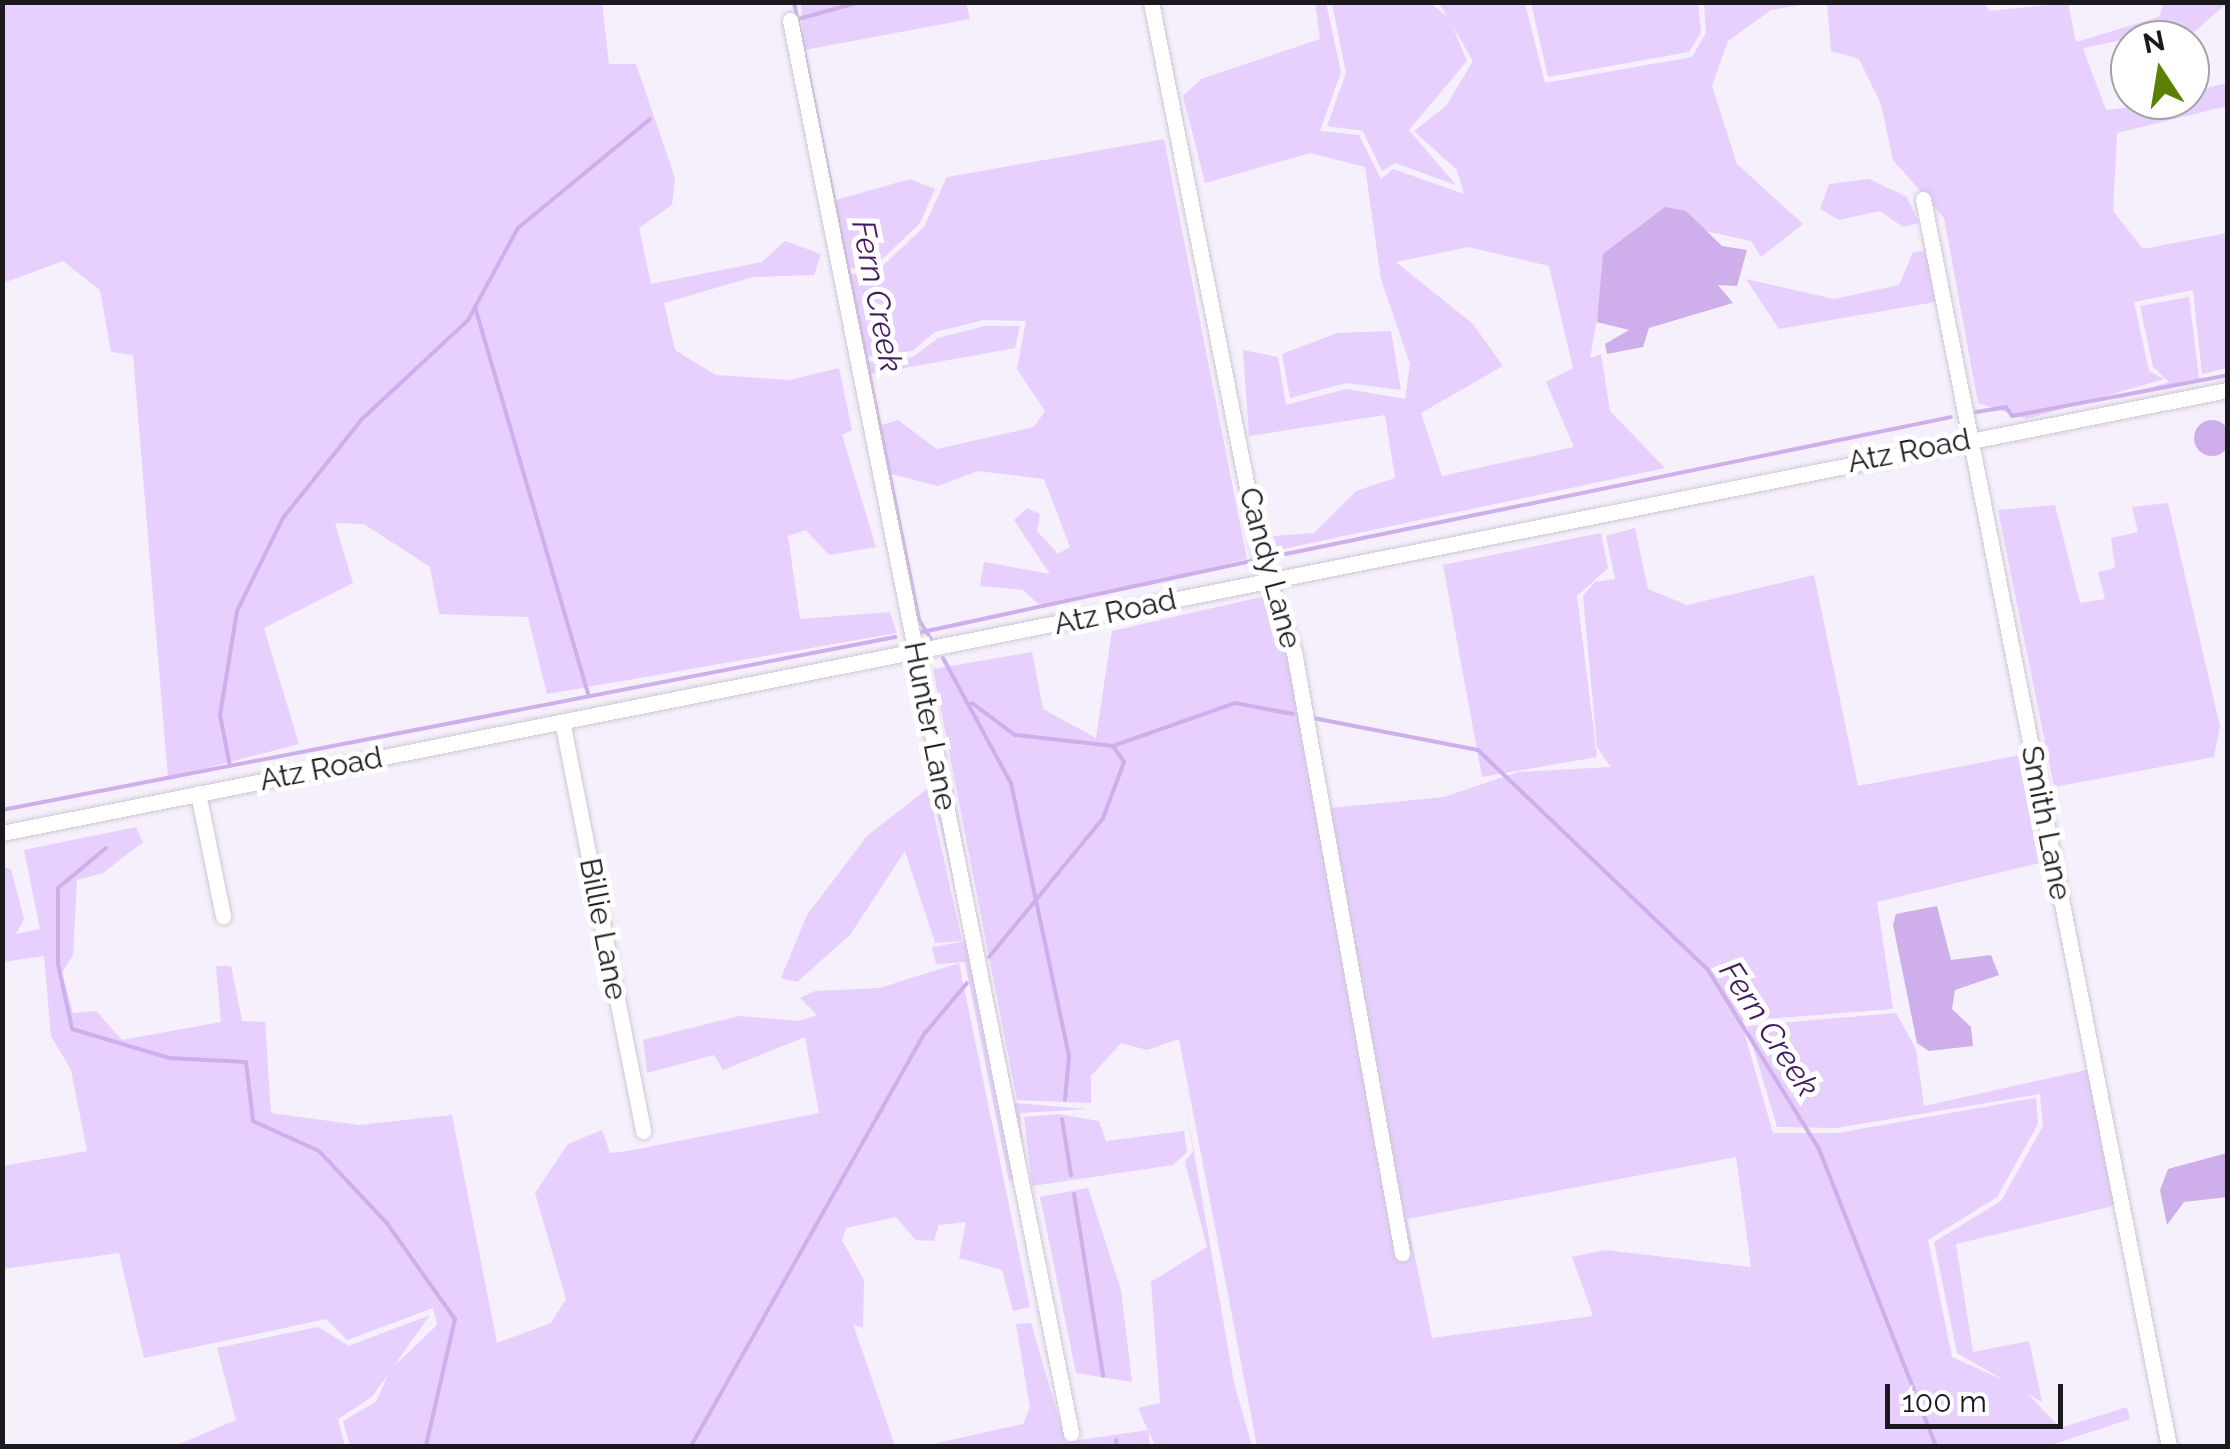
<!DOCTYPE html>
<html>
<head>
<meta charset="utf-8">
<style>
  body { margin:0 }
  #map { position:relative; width:2230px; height:1449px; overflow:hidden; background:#f6effc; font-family:Raleway,sans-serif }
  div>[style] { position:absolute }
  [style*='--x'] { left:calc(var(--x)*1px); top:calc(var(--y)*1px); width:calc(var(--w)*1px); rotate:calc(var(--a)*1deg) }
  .green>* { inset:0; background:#e7cffe }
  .water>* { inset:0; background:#ceafeb }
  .round { border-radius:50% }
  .stream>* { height:4px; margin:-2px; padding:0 2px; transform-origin:2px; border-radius:2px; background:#ceafeb }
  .roads { filter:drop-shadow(0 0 2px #cec8d4) drop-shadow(0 0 2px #cec8d4) }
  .minor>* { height:15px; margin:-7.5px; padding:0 7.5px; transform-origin:7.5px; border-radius:7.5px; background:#fff }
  span { translate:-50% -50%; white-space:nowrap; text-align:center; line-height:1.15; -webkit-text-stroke:10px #fff; paint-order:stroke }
  .street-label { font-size:30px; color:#1b191d }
  .water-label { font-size:32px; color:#441b61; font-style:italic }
  .frame { position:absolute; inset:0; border:5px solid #1b191d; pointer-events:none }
  .north { position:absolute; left:2110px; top:20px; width:100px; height:100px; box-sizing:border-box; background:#fff; border:2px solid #a4a3a5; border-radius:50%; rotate:348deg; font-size:28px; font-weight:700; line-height:40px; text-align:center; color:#1b191d }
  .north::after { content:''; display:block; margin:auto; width:35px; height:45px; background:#5a8102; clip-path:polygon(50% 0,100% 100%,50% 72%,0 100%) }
  .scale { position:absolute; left:1885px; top:1384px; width:178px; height:45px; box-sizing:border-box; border:5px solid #1b191d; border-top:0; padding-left:12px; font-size:30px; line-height:35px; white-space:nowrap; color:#1b191d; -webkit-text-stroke:8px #fff; paint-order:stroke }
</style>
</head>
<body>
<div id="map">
  <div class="green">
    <i style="clip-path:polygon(3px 2px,602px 3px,609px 64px,636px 64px,675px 178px,672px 205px,639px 228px,651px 284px,762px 262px,785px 241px,821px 254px,814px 275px,753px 277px,664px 303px,675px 350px,716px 375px,789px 380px,839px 368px,852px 430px,842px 435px,876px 547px,829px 555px,806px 530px,788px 536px,800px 619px,890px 612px,897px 633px,547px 694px,528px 617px,439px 614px,430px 567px,364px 524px,335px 523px,353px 583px,264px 628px,299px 744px,168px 778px,133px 355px,111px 352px,100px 290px,63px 261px,3px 283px)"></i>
    <i style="clip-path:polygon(801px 3px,966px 3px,970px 19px,804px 50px)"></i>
    <i style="clip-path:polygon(evenodd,1315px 3px,1326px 3px,1341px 72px,1320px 131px,1359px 135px,1381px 179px,1393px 169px,1464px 194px,1457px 170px,1414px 131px,1446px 106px,1473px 61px,1439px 3px,1525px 3px,1545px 83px,1692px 57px,1706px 33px,1704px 3px,1812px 3px,1771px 10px,1728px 41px,1712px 86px,1737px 164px,1803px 224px,1761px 257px,1751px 241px,1696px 229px,1686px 211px,1600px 302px,1590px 358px,1601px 354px,1610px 411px,1665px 468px,1278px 550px,1273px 536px,1314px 533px,1356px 491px,1395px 478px,1385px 415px,1249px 436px,1243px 350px,1278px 357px,1286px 405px,1346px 389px,1405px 399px,1410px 364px,1381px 279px,1365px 167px,1310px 153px,1205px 183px,1183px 96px,1201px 79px,1320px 39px,1315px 3px,1468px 247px,1549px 266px,1573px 368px,1546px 382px,1574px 447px,1442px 476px,1421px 413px,1503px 366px,1473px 324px,1396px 262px,1468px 247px)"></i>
    <i style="clip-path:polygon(1332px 3px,1430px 3px,1449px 18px,1467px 61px,1409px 130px,1456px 185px,1395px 163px,1382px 171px,1363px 131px,1327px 126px,1346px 73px)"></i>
    <i style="clip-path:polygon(1531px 3px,1698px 3px,1701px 32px,1689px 52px,1548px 77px)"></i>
    <i style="clip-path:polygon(1827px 3px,1985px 3px,1989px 11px,2068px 3px,2076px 42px,2159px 17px,2164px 3px,2227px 3px,2185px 40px,2167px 40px,2166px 31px,2083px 48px,2106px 110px,2190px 100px,2190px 92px,2227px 83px,2227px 106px,2117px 133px,2113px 211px,2143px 249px,2227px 233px,2227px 368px,2202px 374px,2193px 290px,2134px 302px,2149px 371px,2164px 379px,2027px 419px,1978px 403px,1944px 218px,1893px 160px,1881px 104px,1859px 59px,1831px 51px)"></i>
    <i style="clip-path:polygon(1164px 139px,1247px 559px,1043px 608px,1023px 590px,980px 586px,984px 562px,1050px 574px,1014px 520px,1027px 508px,1040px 514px,1037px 531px,1058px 554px,1070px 547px,1044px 479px,978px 471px,938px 486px,887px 473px,879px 426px,898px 420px,937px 449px,1034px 427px,1045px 411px,1017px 369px,1026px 321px,984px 320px,935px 332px,912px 351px,866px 357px,849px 274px,873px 275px,924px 227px,947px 177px)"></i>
    <i style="clip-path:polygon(910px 179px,935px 189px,920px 223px,871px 270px,850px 268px,836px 200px)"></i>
    <i style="clip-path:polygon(1869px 179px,1907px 197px,1919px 223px,1903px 227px,1880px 211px,1839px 220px,1820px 209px,1829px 184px)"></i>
    <i style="clip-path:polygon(1928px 251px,1935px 302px,1779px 329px,1746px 279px,1834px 299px,1899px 285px,1913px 252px)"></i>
    <i style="clip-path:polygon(2189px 297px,2199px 378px,2227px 377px,2111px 400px,2169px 382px,2153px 367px,2140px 306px)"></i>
    <i style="clip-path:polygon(985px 326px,1020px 326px,1015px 348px,871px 374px,868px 362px,913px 357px,938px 338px)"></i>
    <i style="clip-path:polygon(1391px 331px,1401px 390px,1346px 383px,1290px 398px,1282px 354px,1337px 333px)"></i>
    <i style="clip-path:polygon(2168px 503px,2220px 726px,2214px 757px,2054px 787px,1998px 510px,2055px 505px,2080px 603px,2105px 599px,2098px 572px,2115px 568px,2111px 538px,2138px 532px,2132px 507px)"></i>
    <i style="clip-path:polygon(evenodd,1635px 528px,1648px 589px,1687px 605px,1814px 575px,1858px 786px,2021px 755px,2039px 863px,1877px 902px,1893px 1009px,1741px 1021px,1773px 1133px,1837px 1133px,2036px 1098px,2038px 1124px,1997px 1197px,1928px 1240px,1952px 1357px,2023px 1389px,2060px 1428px,2127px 1407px,2130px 1419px,2048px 1446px,1257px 1446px,1179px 1039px,1147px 1050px,1121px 1043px,1091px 1076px,1091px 1103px,1017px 1100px,933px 669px,1032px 652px,1043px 709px,1096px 738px,1112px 631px,1274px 594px,1320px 809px,1444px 797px,1518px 772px,1611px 767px,1597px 747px,1583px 596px,1595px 582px,1615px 579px,1606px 536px,1635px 528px,1736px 1157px,1751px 1267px,1605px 1250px,1572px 1257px,1593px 1316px,1432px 1338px,1407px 1219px,1736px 1157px)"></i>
    <i style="clip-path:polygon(1601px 533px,1608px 568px,1577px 596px,1597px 757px,1482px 777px,1443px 565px)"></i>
    <i style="clip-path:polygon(947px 765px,1013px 1103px,1088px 1109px,1020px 1113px,1026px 1178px,1009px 1181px,965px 962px,936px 964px,932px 947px,967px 941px,930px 783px)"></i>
    <i style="clip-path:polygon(928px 788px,962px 941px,935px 943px,905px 851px,850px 935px,797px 982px,781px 978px,807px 915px,867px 836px)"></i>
    <i style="clip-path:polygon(136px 827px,143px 842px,103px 873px,77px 880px,73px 955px,62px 973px,73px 1013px,96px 1011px,122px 1040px,221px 1022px,216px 966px,231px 966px,242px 1021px,265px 1022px,271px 1113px,359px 1125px,452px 1115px,497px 1343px,551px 1323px,566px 1299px,535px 1193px,568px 1144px,602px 1130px,610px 1153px,628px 1151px,819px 1113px,805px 1037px,723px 1070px,714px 1055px,647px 1073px,643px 1040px,739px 1016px,799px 1021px,817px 1015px,800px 998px,815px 991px,880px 988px,959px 963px,1030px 1307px,1013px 1311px,1002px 1270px,959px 1258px,966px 1222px,939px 1225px,934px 1241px,916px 1240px,896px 1217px,846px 1228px,842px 1240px,864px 1280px,863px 1328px,853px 1324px,895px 1446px,350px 1446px,343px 1421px,376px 1402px,390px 1370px,437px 1325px,433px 1308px,347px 1340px,326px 1319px,144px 1358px,119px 1253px,2px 1269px,3px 1166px,87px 1151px,71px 1070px,51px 1036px,44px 956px,3px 962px,3px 867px,11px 869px,24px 919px,16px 934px,40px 929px,24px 850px)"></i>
    <i style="clip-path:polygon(1896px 1013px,1916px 1049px,1924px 1106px,2095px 1068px,2121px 1204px,1956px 1244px,1973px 1352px,2029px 1341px,2042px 1402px,1957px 1353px,1934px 1242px,2001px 1201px,2043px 1126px,2040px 1094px,1836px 1128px,1777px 1127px,1747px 1026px)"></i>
    <i style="clip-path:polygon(1186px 1106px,1234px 1383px,1252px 1446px,1155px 1446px,1138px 1408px,1160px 1403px,1151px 1282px,1207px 1247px,1185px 1162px,1193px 1151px)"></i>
    <i style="clip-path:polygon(1058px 1114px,1099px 1121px,1106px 1141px,1184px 1131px,1187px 1152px,1173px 1165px,1032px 1186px,1024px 1117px)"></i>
    <i style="clip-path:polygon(1088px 1188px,1121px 1290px,1132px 1382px,1076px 1373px,1040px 1197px)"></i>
    <i style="clip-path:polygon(430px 1315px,372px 1397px,338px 1419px,345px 1446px,175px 1446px,236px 1420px,217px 1348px,318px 1327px,349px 1346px)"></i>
    <i style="clip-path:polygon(1031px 1323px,1066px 1442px,1148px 1430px,1150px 1446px,924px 1446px,1023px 1424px,1030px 1408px,1016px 1324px)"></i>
  </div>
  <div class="water">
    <i style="clip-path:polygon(1665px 207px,1686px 211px,1722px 246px,1747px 250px,1737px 286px,1718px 285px,1733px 303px,1649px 328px,1643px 347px,1607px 354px,1605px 344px,1629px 330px,1597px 322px,1603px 254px)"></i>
    <i class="round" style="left:2194px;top:420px;width:36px;height:36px"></i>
    <i style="clip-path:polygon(1937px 906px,1951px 960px,1991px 955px,1999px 975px,1955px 990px,1952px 1009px,1971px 1027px,1973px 1046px,1929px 1051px,1917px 1043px,1893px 925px,1896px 914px)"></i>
    <i style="clip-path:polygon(2227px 1153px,2227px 1197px,2184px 1202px,2167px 1225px,2160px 1190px,2168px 1169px)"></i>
  </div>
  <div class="stream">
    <i style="--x:794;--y:2;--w:631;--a:78.57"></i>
    <i style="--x:919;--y:620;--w:25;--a:58"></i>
    <i style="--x:798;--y:19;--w:64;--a:-15.3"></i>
    <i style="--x:475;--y:307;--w:405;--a:73.7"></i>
    <i style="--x:1976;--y:412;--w:30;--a:-9"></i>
    <i style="--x:2006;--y:407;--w:11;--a:56"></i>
    <i style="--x:2012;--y:416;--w:220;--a:-10.7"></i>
    <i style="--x:1271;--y:557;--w:694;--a:-11.63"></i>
    <i style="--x:918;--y:633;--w:342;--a:-12.2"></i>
    <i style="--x:943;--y:658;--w:142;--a:61.5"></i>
    <i style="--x:1011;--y:783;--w:279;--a:78"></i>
    <i style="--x:1069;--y:1056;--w:44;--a:95.2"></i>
    <i style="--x:972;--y:703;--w:54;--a:36.7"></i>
    <i style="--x:1015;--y:735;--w:99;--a:6.4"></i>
    <i style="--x:1113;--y:746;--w:129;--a:-19.4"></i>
    <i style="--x:1235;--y:703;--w:59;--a:10.7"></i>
    <i style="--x:1313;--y:718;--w:168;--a:11"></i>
    <i style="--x:1478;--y:750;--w:318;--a:43.7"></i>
    <i style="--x:1708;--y:970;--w:211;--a:58.2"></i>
    <i style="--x:1819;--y:1149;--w:319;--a:68.5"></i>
    <i style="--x:230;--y:766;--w:52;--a:-101.1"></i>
    <i style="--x:220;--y:715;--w:105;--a:-80.7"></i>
    <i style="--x:237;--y:611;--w:104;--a:-63.7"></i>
    <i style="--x:283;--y:518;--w:127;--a:-51.4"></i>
    <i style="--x:362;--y:419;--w:145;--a:-43"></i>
    <i style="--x:468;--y:320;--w:105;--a:-61.5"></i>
    <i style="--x:518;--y:228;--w:171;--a:-39.5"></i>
    <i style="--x:2;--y:810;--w:910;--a:-10.96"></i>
    <i style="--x:106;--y:848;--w:62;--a:140.2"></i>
    <i style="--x:58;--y:888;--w:76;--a:90"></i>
    <i style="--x:58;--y:964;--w:66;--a:77.8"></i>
    <i style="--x:72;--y:1029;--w:101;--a:16.6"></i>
    <i style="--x:169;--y:1058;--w:77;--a:3"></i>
    <i style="--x:246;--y:1062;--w:59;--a:83.2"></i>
    <i style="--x:253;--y:1121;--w:72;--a:24.4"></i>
    <i style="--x:319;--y:1151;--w:98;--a:46.7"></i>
    <i style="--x:386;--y:1222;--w:119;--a:54.6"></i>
    <i style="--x:455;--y:1319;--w:130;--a:102.9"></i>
    <i style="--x:989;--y:957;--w:180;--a:-50.6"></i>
    <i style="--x:1103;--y:818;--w:60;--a:-69.4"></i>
    <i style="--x:1124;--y:762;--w:19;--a:-125"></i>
    <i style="--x:1062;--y:1119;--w:57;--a:80.9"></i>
    <i style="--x:1074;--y:1194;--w:184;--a:80.9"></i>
    <i style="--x:1116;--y:1440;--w:6;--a:81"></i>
    <i style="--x:691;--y:1446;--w:475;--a:-60.5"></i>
    <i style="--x:925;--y:1033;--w:65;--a:-50"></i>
  </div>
  <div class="roads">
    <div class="minor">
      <i style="--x:1151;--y:2;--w:572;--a:78.81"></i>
      <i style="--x:1262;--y:563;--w:95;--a:70.2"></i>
      <i style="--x:1294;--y:652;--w:611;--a:79.81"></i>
      <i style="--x:790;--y:20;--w:1441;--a:78.75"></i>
      <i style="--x:1923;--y:199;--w:1271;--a:78.84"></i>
      <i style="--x:563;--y:726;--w:413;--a:78.8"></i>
      <i style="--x:198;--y:793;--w:126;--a:78.5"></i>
      <i style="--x:2;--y:833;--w:2270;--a:-11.26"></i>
    </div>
  </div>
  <div class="street-label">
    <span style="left:1909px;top:451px;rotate:-11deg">Atz Road</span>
    <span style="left:1270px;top:568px;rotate:75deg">Candy Lane</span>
    <span style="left:1115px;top:612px;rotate:-12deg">Atz Road</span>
    <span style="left:930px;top:726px;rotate:79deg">Hunter Lane</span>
    <span style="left:321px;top:769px;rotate:-11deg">Atz Road</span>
    <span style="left:2046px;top:823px;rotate:79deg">Smith Lane</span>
    <span style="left:603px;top:929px;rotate:79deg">Billie Lane</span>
  </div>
  <div class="water-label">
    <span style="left:877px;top:296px;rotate:79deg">Fern Creek</span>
    <span style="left:1769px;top:1029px;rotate:57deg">Fern Creek</span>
  </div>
  <div class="frame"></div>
  <div class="north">N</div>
  <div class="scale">100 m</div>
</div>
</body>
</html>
